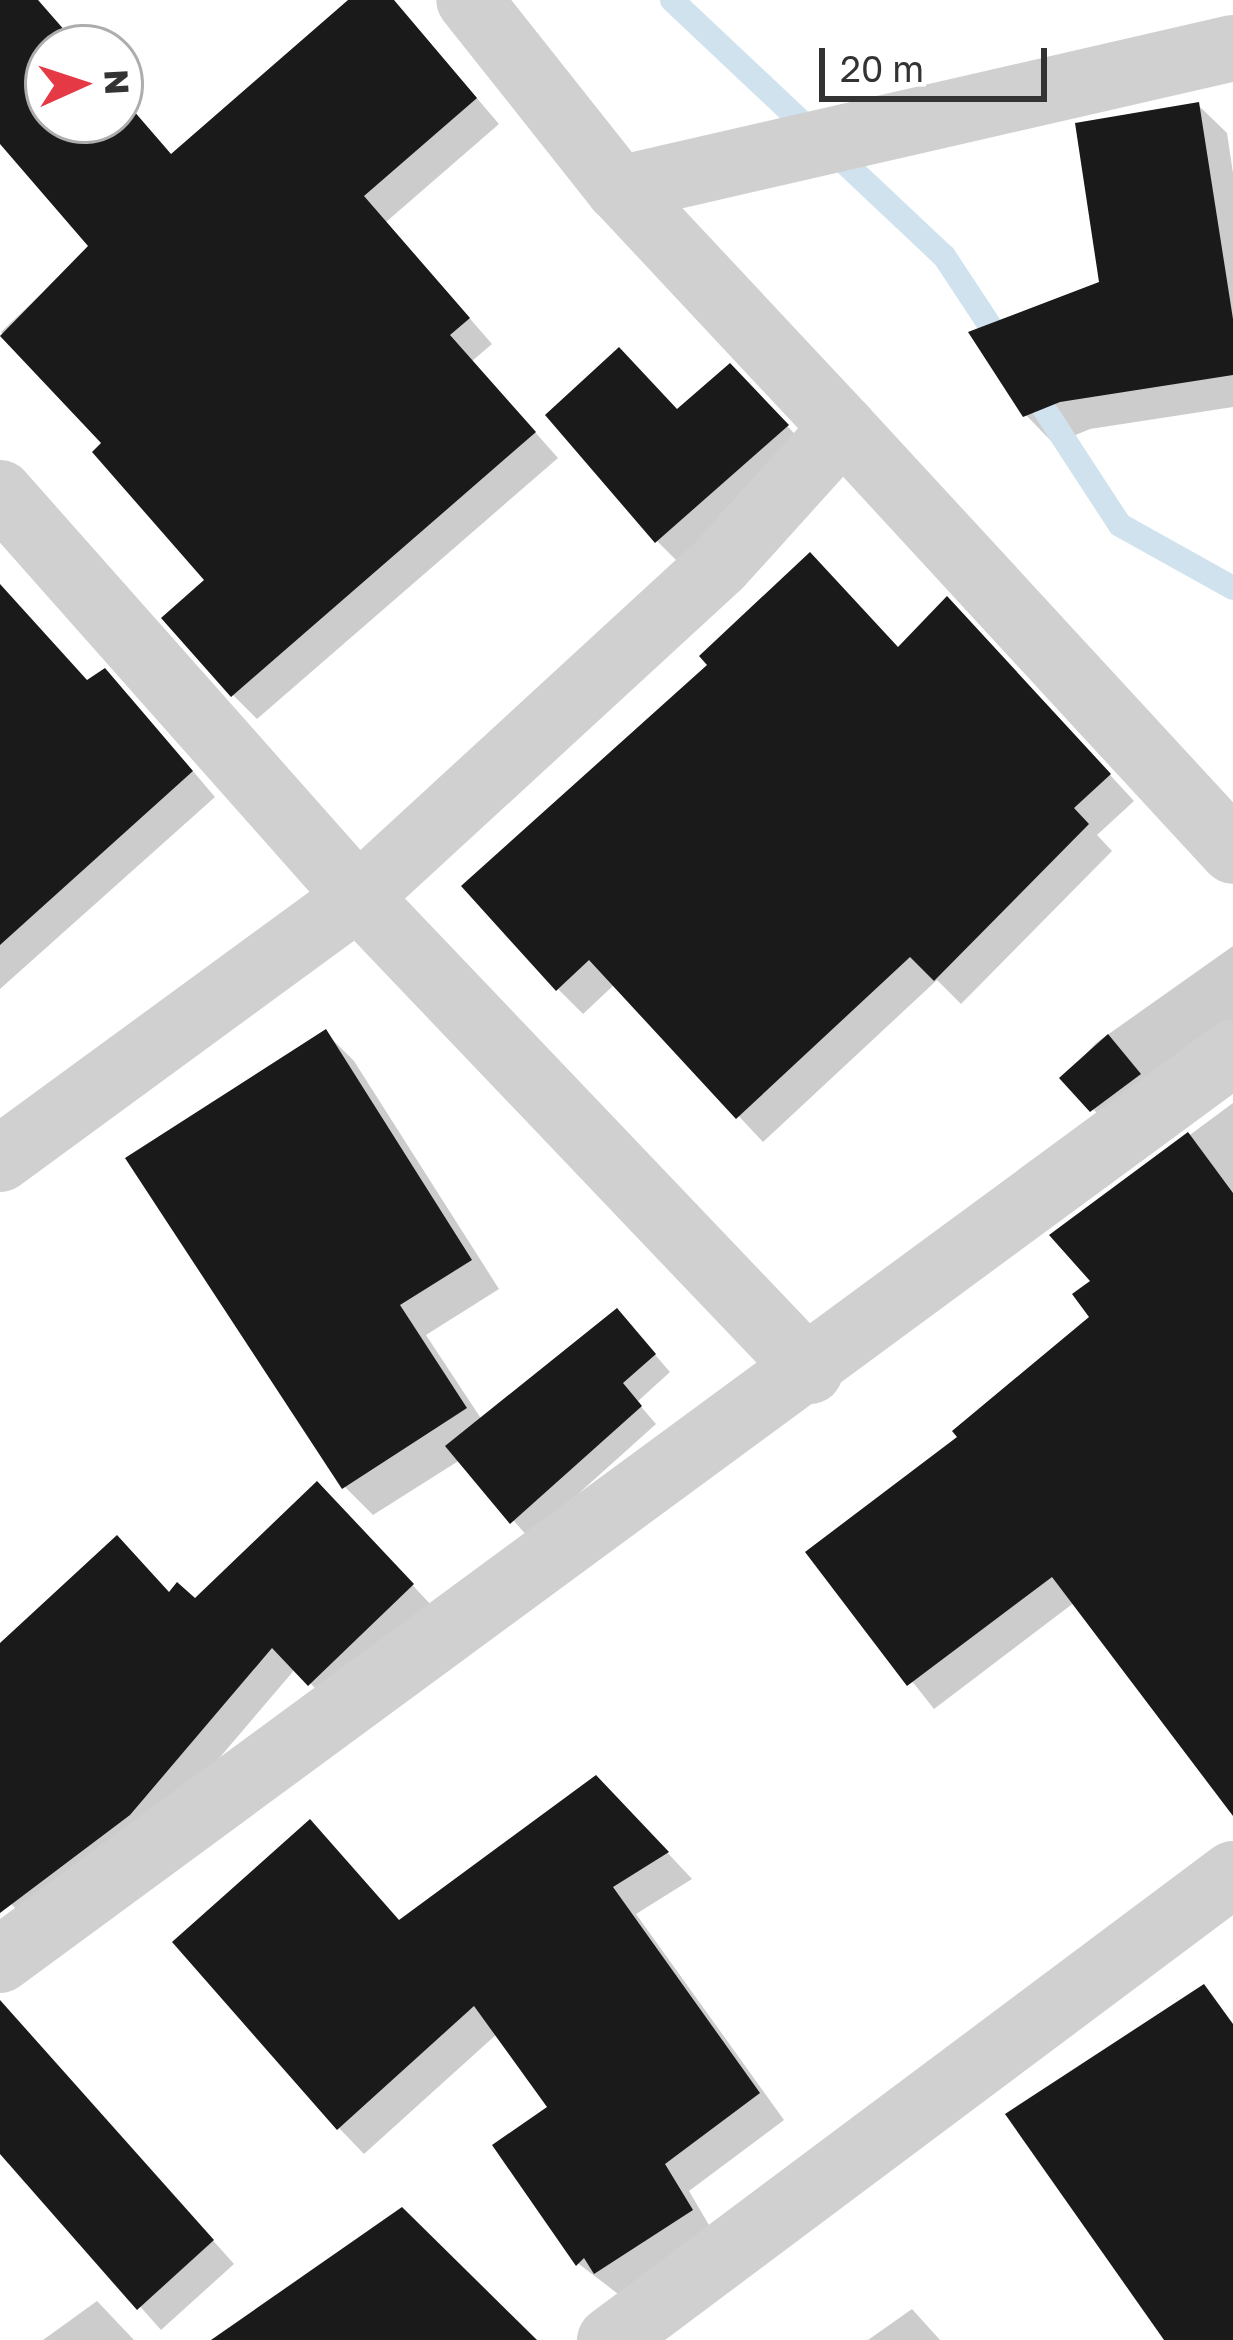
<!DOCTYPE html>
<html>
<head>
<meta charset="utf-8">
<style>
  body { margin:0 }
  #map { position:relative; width:1233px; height:2340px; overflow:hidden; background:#fff; font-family:"Golos Text",sans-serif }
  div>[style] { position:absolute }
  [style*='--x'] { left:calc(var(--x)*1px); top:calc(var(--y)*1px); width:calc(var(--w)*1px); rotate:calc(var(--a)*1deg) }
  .shadow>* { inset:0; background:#0003 }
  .stream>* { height:24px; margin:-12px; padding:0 12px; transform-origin:12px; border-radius:12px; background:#cfe2ee }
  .building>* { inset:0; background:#1a1a1a }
  .minor>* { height:66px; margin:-33px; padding:0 33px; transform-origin:33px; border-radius:33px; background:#d0d0d0 }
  span { translate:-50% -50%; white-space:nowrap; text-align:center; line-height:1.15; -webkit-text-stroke:12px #fff; paint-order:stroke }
  .north { position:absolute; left:24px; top:24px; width:120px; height:120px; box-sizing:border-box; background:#fff; border:3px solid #adadad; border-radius:50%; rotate:87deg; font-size:33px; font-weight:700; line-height:48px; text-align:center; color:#333 }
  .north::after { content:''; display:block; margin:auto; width:42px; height:54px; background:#e63946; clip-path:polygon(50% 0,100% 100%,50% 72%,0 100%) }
  .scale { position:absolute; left:819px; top:48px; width:228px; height:54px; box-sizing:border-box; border:6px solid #333; border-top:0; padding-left:15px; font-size:36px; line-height:42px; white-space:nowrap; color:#333; -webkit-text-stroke:9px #fff; paint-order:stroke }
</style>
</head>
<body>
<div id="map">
  <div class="shadow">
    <i style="clip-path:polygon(0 0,38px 0,79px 48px,48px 48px,48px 120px,120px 120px,120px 95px,173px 157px,353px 0,393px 0,499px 124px,386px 222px,492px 344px,472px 361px,558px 458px,257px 719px,233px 695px,208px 581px,105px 444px,1px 332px,92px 246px,0 139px)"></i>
    <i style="clip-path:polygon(1198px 105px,1227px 133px,1233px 173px,1233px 407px,1090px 429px,1054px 444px,1026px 415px)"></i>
    <i style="clip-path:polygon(751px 388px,808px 448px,678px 562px,657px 541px,678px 412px)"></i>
    <i style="clip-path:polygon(0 585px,88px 683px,129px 696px,215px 797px,0 989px)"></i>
    <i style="clip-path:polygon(972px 625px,1134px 801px,1097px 835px,1112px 851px,961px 1004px,937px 980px,763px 1142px,615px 984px,583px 1014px,558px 989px,899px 650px)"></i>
    <i style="clip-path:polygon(1233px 946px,1233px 1054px,1117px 1134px,1063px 1078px,1096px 1043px)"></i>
    <i style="clip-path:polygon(325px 1032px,354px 1061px,499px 1289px,426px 1335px,482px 1420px,633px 1329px,670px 1372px,637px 1402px,656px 1424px,529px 1538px,460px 1460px,373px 1515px,345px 1487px)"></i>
    <i style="clip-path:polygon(1233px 1103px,1233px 1810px,1075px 1602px,934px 1709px,810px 1552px,961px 1438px,1093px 1317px,1094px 1281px,1053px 1236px)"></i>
    <i style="clip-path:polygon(339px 1507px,434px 1608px,332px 1706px,296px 1668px,152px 1837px,33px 1927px,0 1892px,0 1646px,170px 1595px,196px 1602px)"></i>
    <i style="clip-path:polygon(622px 1804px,692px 1879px,636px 1914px,784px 2120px,689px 2191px,716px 2237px,622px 2297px,579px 2264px,496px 2146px,551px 2107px,498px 2033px,364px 2154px,339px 2128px,400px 1922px)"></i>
    <i style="clip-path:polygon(0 2018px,29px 2034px,234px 2264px,161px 2330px,0 2149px)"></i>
    <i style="clip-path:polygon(97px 2301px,134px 2340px,43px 2340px)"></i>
    <i style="clip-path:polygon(912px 2309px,940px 2340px,868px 2340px)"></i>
  </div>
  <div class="stream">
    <i style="--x:672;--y:0;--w:374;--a:43.3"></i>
    <i style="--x:944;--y:256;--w:113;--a:56.6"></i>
    <i style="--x:1028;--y:384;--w:168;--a:56.9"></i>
    <i style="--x:1120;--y:525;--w:129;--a:29.1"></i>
  </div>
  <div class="building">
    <i style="clip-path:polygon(0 0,38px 0,80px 48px,48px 48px,48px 120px,120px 120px,120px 95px,171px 154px,348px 0,394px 0,477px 98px,364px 196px,470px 318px,450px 335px,536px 432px,231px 697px,161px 618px,204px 580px,92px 452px,101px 443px,0 336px,88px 246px,0 144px)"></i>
    <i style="clip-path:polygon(1199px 102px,1233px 319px,1233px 375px,1060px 402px,1023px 417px,968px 332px,1099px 282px,1075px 123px)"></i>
    <i style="clip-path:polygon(619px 347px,677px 409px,730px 363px,789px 425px,655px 543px,545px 415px)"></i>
    <i style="clip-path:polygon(810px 552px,898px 647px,947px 596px,1111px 774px,1074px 808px,1089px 824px,934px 981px,910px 957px,736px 1119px,589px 960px,556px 991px,461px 886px,707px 665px,699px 656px)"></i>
    <i style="clip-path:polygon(0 584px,87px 680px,105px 668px,193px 771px,0 945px)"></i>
    <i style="clip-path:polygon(326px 1029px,472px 1260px,400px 1305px,467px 1408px,342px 1489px,125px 1158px)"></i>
    <i style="clip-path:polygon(1108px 1034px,1141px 1074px,1090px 1112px,1059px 1078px)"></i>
    <i style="clip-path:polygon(1188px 1132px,1233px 1193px,1233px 1816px,1052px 1577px,907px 1686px,805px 1552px,957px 1437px,952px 1431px,1089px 1317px,1072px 1294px,1090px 1281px,1049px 1235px)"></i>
    <i style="clip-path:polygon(617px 1308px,656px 1354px,623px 1383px,642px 1406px,510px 1524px,445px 1446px)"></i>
    <i style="clip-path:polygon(317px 1481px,414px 1584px,308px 1686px,272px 1648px,130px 1815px,0 1913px,0 1643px,117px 1535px,169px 1592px,177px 1582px,195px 1598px)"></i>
    <i style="clip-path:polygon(596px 1775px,669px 1852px,613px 1887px,760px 2093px,665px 2164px,693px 2210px,594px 2274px,584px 2258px,576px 2266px,492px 2145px,547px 2107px,474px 2006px,337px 2130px,172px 1942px,310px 1819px,399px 1920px)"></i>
    <i style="clip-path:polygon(1204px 1984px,1233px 2024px,1233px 2340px,1164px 2340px,1005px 2114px)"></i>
    <i style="clip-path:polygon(0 2000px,214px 2240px,137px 2310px,0 2154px)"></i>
    <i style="clip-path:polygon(402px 2207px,537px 2340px,211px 2340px)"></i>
  </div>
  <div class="minor">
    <i style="--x:619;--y:189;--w:630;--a:-12.93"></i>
    <i style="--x:843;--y:428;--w:575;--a:47.32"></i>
    <i style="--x:0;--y:493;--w:540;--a:48.45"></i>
    <i style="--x:358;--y:897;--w:655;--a:46.36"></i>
    <i style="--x:0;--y:1159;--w:444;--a:-36.2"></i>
    <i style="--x:358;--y:897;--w:490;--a:-42.6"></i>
    <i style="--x:719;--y:565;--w:185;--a:-47.9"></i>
    <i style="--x:843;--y:428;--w:328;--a:-133.1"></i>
    <i style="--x:619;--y:189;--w:241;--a:-128.4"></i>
    <i style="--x:0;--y:1960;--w:1531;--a:-36.34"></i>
    <i style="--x:610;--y:2340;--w:778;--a:-36.8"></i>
  </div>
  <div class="north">N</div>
  <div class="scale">20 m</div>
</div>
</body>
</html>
